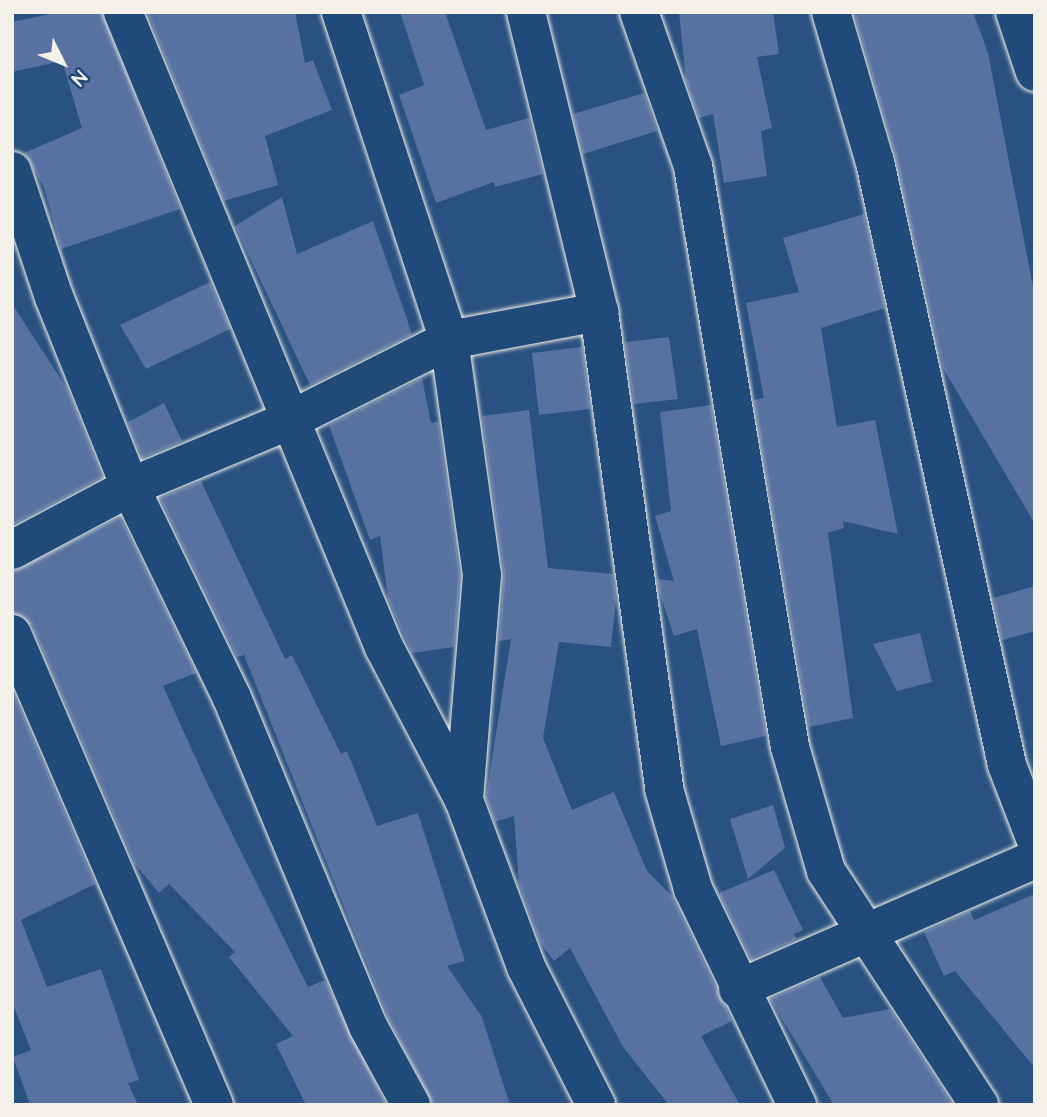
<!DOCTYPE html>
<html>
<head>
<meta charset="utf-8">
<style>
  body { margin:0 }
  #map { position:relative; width:1047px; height:1117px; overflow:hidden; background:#295181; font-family:"Architects Daughter",sans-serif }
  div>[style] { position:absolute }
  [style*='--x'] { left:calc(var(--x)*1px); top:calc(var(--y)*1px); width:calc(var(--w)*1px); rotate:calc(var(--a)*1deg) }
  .building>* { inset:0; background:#5772a1 }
  .roads { filter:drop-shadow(0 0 2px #f4f1e8) drop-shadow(0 0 2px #f4f1e8) }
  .minor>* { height:38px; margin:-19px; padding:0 19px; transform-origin:19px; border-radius:19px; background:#1f4a7a }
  span { translate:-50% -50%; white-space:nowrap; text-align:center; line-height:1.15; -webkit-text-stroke:6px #1f4a7a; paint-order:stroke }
  .frame { position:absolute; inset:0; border:14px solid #f4f1e8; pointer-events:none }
  .north { position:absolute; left:28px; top:28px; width:70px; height:70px; -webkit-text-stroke:5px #1f4a7a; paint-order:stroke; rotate:133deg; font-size:19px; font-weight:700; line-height:28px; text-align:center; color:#f4f1e8 }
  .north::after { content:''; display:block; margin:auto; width:24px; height:32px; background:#f4f1e8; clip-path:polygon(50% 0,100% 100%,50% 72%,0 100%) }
</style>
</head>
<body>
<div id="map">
  <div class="building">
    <i style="clip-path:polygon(60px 12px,102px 12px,180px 209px,61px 249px,44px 187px,24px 153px,82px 128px,62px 61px,12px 72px,12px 22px)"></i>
    <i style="clip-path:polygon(147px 12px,295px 12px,305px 63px,313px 60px,332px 110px,265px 136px,278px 185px,224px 201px)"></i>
    <i style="clip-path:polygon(400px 12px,445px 12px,486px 130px,529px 118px,543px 174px,495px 187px,494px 182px,436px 203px,399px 95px,424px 85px)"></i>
    <i style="clip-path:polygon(679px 12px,773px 12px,779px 54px,757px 57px,772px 128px,761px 131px,767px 176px,724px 183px,713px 114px,699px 118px,686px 80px)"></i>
    <i style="clip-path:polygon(854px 12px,973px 12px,988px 53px,1035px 297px,1035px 524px,943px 368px,896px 157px)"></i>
    <i style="clip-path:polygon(644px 93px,657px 131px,583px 154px,573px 114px)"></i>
    <i style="clip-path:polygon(282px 197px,297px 254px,373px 221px,412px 334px,310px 385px,235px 226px)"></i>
    <i style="clip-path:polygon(864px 214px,885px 308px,821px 328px,837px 427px,875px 420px,898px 534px,843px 521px,844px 528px,828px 533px,853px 718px,809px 727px,754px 400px,764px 398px,746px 303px,799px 292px,783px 238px)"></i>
    <i style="clip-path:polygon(210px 282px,230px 329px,146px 369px,120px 325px)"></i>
    <i style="clip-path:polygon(12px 304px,68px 390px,102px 477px,12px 525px)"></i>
    <i style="clip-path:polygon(669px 337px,678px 399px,634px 404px,625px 342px)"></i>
    <i style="clip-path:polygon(582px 347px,590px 409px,539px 415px,532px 353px)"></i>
    <i style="clip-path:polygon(422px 378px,431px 423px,438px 422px,460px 576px,454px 647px,412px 653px,388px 599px,380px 536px,370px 540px,329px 425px)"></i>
    <i style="clip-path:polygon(164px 403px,182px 441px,142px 458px,128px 422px)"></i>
    <i style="clip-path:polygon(711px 405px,766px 736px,721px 746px,697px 629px,674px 636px,659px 591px,657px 579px,674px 581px,655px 516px,671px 511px,660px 412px)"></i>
    <i style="clip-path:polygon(529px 410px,548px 568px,613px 574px,616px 599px,611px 647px,559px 642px,543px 738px,572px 810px,614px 792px,647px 871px,672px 896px,732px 1021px,701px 1036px,740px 1105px,669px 1105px,623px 1047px,570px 948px,554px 961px,541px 944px,519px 884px,514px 816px,495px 822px,486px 797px,511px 639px,499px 641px,504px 572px,482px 416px)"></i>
    <i style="clip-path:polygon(201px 481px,285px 659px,292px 655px,341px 754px,347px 751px,377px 826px,418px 813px,465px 961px,447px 966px,482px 1017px,510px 1105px,433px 1105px,389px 1019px,244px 655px,237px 657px,160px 498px)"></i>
    <i style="clip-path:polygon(120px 517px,196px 673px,163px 686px,207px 783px,308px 987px,325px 980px,386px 1105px,306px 1105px,276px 1044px,293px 1036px,229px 957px,235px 952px,169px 884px,159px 893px,135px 864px,32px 625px,12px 613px,12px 572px)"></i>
    <i style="clip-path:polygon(1035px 586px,1035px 631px,1002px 640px,993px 598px)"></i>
    <i style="clip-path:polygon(920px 633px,932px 682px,897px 691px,873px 644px)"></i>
    <i style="clip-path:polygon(12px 690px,95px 884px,21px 920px,47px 987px,101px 969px,139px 1080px,128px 1083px,138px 1105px,30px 1105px,13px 1057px,31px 1050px,12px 1002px)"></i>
    <i style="clip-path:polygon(773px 805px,785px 848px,748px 879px,730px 819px)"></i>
    <i style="clip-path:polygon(774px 870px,803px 930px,794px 934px,797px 939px,751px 959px,719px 893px)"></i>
    <i style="clip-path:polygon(1035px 894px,1035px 1068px,955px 971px,944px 976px,924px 932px,970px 911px,974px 920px)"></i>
    <i style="clip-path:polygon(820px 977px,843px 1018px,890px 1009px,953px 1105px,834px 1105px,770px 999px)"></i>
  </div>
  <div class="roads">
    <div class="minor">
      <i style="--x:123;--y:12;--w:687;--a:67.66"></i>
      <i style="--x:384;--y:647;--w:173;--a:62.4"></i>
      <i style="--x:464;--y:800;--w:178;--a:69.6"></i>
      <i style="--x:526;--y:967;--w:155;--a:63.1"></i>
      <i style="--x:341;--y:12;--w:345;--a:71.8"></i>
      <i style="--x:449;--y:340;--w:237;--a:82"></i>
      <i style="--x:482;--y:575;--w:226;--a:94.6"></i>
      <i style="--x:526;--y:12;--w:309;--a:76.3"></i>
      <i style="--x:599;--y:312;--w:481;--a:82.2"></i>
      <i style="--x:664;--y:789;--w:104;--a:73.8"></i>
      <i style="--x:693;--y:889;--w:240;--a:64.3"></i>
      <i style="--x:639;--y:12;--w:163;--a:70.7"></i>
      <i style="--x:693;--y:166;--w:589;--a:80.52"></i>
      <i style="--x:790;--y:747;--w:129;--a:73.8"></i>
      <i style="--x:826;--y:871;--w:280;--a:56.8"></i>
      <i style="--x:831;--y:12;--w:156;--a:73.7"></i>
      <i style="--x:875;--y:162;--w:617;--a:77.65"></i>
      <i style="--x:1007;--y:765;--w:78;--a:69"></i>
      <i style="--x:1015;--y:12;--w:63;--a:71.6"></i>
      <i style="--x:12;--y:171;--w:133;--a:71.6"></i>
      <i style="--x:54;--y:297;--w:205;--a:68.2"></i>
      <i style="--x:130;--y:487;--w:234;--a:64.2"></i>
      <i style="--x:232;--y:698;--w:357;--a:67.5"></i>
      <i style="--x:369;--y:1028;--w:88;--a:61.4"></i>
      <i style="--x:12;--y:550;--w:134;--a:-28.1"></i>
      <i style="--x:130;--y:487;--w:173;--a:-22.7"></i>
      <i style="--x:290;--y:420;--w:178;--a:-26.7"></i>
      <i style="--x:449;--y:340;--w:153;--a:-10.6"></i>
      <i style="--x:12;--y:634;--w:512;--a:66.79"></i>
      <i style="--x:738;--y:989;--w:324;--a:-23.6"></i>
    </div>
  </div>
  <div class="frame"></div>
  <div class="north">N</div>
</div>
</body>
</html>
